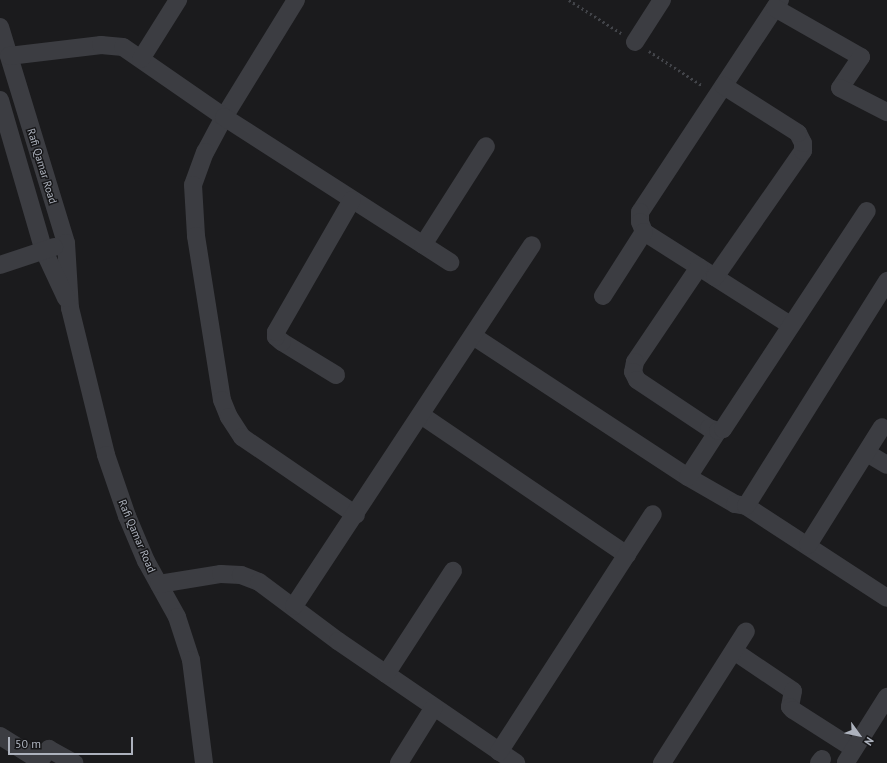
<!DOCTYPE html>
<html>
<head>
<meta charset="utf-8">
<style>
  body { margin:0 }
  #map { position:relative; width:887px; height:763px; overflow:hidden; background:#1b1b1d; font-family:"PT Sans",sans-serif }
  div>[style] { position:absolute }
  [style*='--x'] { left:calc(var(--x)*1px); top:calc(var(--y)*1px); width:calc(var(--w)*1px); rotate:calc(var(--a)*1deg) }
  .path>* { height:2.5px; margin-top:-1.25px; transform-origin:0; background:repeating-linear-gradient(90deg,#424449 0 2px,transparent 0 5px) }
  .minor>* { height:18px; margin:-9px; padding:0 9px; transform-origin:9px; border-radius:9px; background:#3c3d42 }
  span { translate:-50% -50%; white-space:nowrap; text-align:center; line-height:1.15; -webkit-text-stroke:3px #161618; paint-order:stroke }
  .street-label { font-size:11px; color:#adb2bd }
  .north { position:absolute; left:839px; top:715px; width:40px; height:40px; -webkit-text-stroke:3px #161618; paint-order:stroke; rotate:123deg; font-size:11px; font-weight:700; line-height:16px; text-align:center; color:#adb2bd }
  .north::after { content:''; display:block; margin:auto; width:14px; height:18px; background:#adb2bd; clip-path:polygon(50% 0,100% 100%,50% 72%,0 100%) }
  .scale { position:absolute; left:8px; top:737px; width:125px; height:18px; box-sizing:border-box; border:2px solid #adb2bd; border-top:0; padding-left:5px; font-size:12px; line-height:14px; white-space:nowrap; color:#adb2bd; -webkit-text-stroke:3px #161618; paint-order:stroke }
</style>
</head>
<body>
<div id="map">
  <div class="path">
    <i style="--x:569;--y:0;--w:62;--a:32.4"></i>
    <i style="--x:649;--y:51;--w:64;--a:32.9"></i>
  </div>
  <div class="minor">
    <i style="--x:296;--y:0;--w:137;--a:121.6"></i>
    <i style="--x:224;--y:117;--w:40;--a:118"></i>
    <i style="--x:205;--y:152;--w:35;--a:110"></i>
    <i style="--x:193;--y:185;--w:51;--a:86.6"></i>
    <i style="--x:196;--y:236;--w:166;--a:81"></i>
    <i style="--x:222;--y:400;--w:18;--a:68"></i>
    <i style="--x:229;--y:417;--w:24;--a:57"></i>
    <i style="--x:242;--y:437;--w:138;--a:34.4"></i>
    <i style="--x:780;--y:0;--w:254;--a:123.4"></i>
    <i style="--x:640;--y:212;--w:10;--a:90"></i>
    <i style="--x:640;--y:222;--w:11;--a:68"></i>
    <i style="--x:644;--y:232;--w:173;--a:32.5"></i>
    <i style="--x:775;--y:8;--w:99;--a:29.7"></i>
    <i style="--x:861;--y:57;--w:37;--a:124"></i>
    <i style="--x:840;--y:88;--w:53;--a:27.1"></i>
    <i style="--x:0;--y:27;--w:226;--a:73"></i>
    <i style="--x:66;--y:243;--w:65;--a:86.5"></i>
    <i style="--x:70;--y:308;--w:151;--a:76.2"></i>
    <i style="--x:106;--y:455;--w:65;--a:71"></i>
    <i style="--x:127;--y:516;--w:49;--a:67.1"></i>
    <i style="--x:146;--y:561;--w:64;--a:61"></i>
    <i style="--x:177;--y:617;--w:45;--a:72"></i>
    <i style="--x:191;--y:660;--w:104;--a:82.8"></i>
    <i style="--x:635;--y:42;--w:50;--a:-57.3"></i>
    <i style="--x:9;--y:56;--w:93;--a:-6.8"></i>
    <i style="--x:101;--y:45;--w:22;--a:5"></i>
    <i style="--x:123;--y:47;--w:123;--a:34.7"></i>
    <i style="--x:224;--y:117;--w:269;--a:32.7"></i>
    <i style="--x:141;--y:59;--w:70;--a:-57.9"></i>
    <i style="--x:0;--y:100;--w:157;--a:73.8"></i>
    <i style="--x:44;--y:251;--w:52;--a:64.9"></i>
    <i style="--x:423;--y:245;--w:117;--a:-57.5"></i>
    <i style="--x:0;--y:265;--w:57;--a:-18.4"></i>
    <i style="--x:699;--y:267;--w:115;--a:124"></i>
    <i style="--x:635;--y:362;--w:10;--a:101"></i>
    <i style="--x:633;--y:372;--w:9;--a:63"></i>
    <i style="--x:637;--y:380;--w:87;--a:33.7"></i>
    <i style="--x:709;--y:428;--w:9;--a:18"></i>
    <i style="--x:715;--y:277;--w:154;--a:-55.1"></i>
    <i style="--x:803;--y:151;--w:8;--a:-90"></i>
    <i style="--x:803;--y:143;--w:11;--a:-117"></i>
    <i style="--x:798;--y:133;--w:88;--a:-147.6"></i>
    <i style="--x:603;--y:296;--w:76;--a:-57.4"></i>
    <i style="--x:473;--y:336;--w:257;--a:33.3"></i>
    <i style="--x:688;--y:477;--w:54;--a:29.9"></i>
    <i style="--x:735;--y:504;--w:11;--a:10"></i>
    <i style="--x:746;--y:506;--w:168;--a:33.1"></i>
    <i style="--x:336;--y:375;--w:63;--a:-148.6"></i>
    <i style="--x:282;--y:342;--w:8;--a:-140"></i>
    <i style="--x:276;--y:337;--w:5;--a:-90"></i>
    <i style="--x:276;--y:332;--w:152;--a:-60.1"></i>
    <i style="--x:421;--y:415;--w:249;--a:34.2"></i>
    <i style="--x:867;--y:453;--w:23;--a:31"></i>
    <i style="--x:688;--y:477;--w:55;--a:-56.9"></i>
    <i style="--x:718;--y:431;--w:5;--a:-22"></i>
    <i style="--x:723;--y:429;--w:261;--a:-56.6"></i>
    <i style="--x:746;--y:506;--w:266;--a:-57.9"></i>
    <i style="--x:808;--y:545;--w:139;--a:-57.9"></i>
    <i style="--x:159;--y:584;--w:63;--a:-9.2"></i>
    <i style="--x:221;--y:574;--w:20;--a:3"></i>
    <i style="--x:241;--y:575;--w:19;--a:21"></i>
    <i style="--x:259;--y:582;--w:99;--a:36.8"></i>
    <i style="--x:338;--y:641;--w:216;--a:34.4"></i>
    <i style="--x:294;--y:606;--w:432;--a:-56.6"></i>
    <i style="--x:734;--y:651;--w:71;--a:34.1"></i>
    <i style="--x:793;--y:691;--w:16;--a:101"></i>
    <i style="--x:790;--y:707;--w:4;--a:45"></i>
    <i style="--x:793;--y:710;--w:72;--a:32.6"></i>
    <i style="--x:386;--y:674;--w:123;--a:-57"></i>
    <i style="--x:0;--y:736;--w:47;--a:32"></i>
    <i style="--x:499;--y:752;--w:283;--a:-57.1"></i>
    <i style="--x:846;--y:762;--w:77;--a:-57.8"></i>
    <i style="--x:38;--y:763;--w:18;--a:-52"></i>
    <i style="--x:49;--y:749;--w:29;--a:29"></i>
    <i style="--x:399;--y:763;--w:66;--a:-58"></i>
    <i style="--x:662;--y:763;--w:156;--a:-57.5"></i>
    <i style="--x:819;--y:763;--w:5;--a:-53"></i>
  </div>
  <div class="street-label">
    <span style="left:42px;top:166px;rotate:73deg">Rafi Qamar Road</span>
    <span style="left:137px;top:536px;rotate:67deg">Rafi Qamar Road</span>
  </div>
  <div class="north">N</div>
  <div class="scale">50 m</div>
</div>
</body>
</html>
